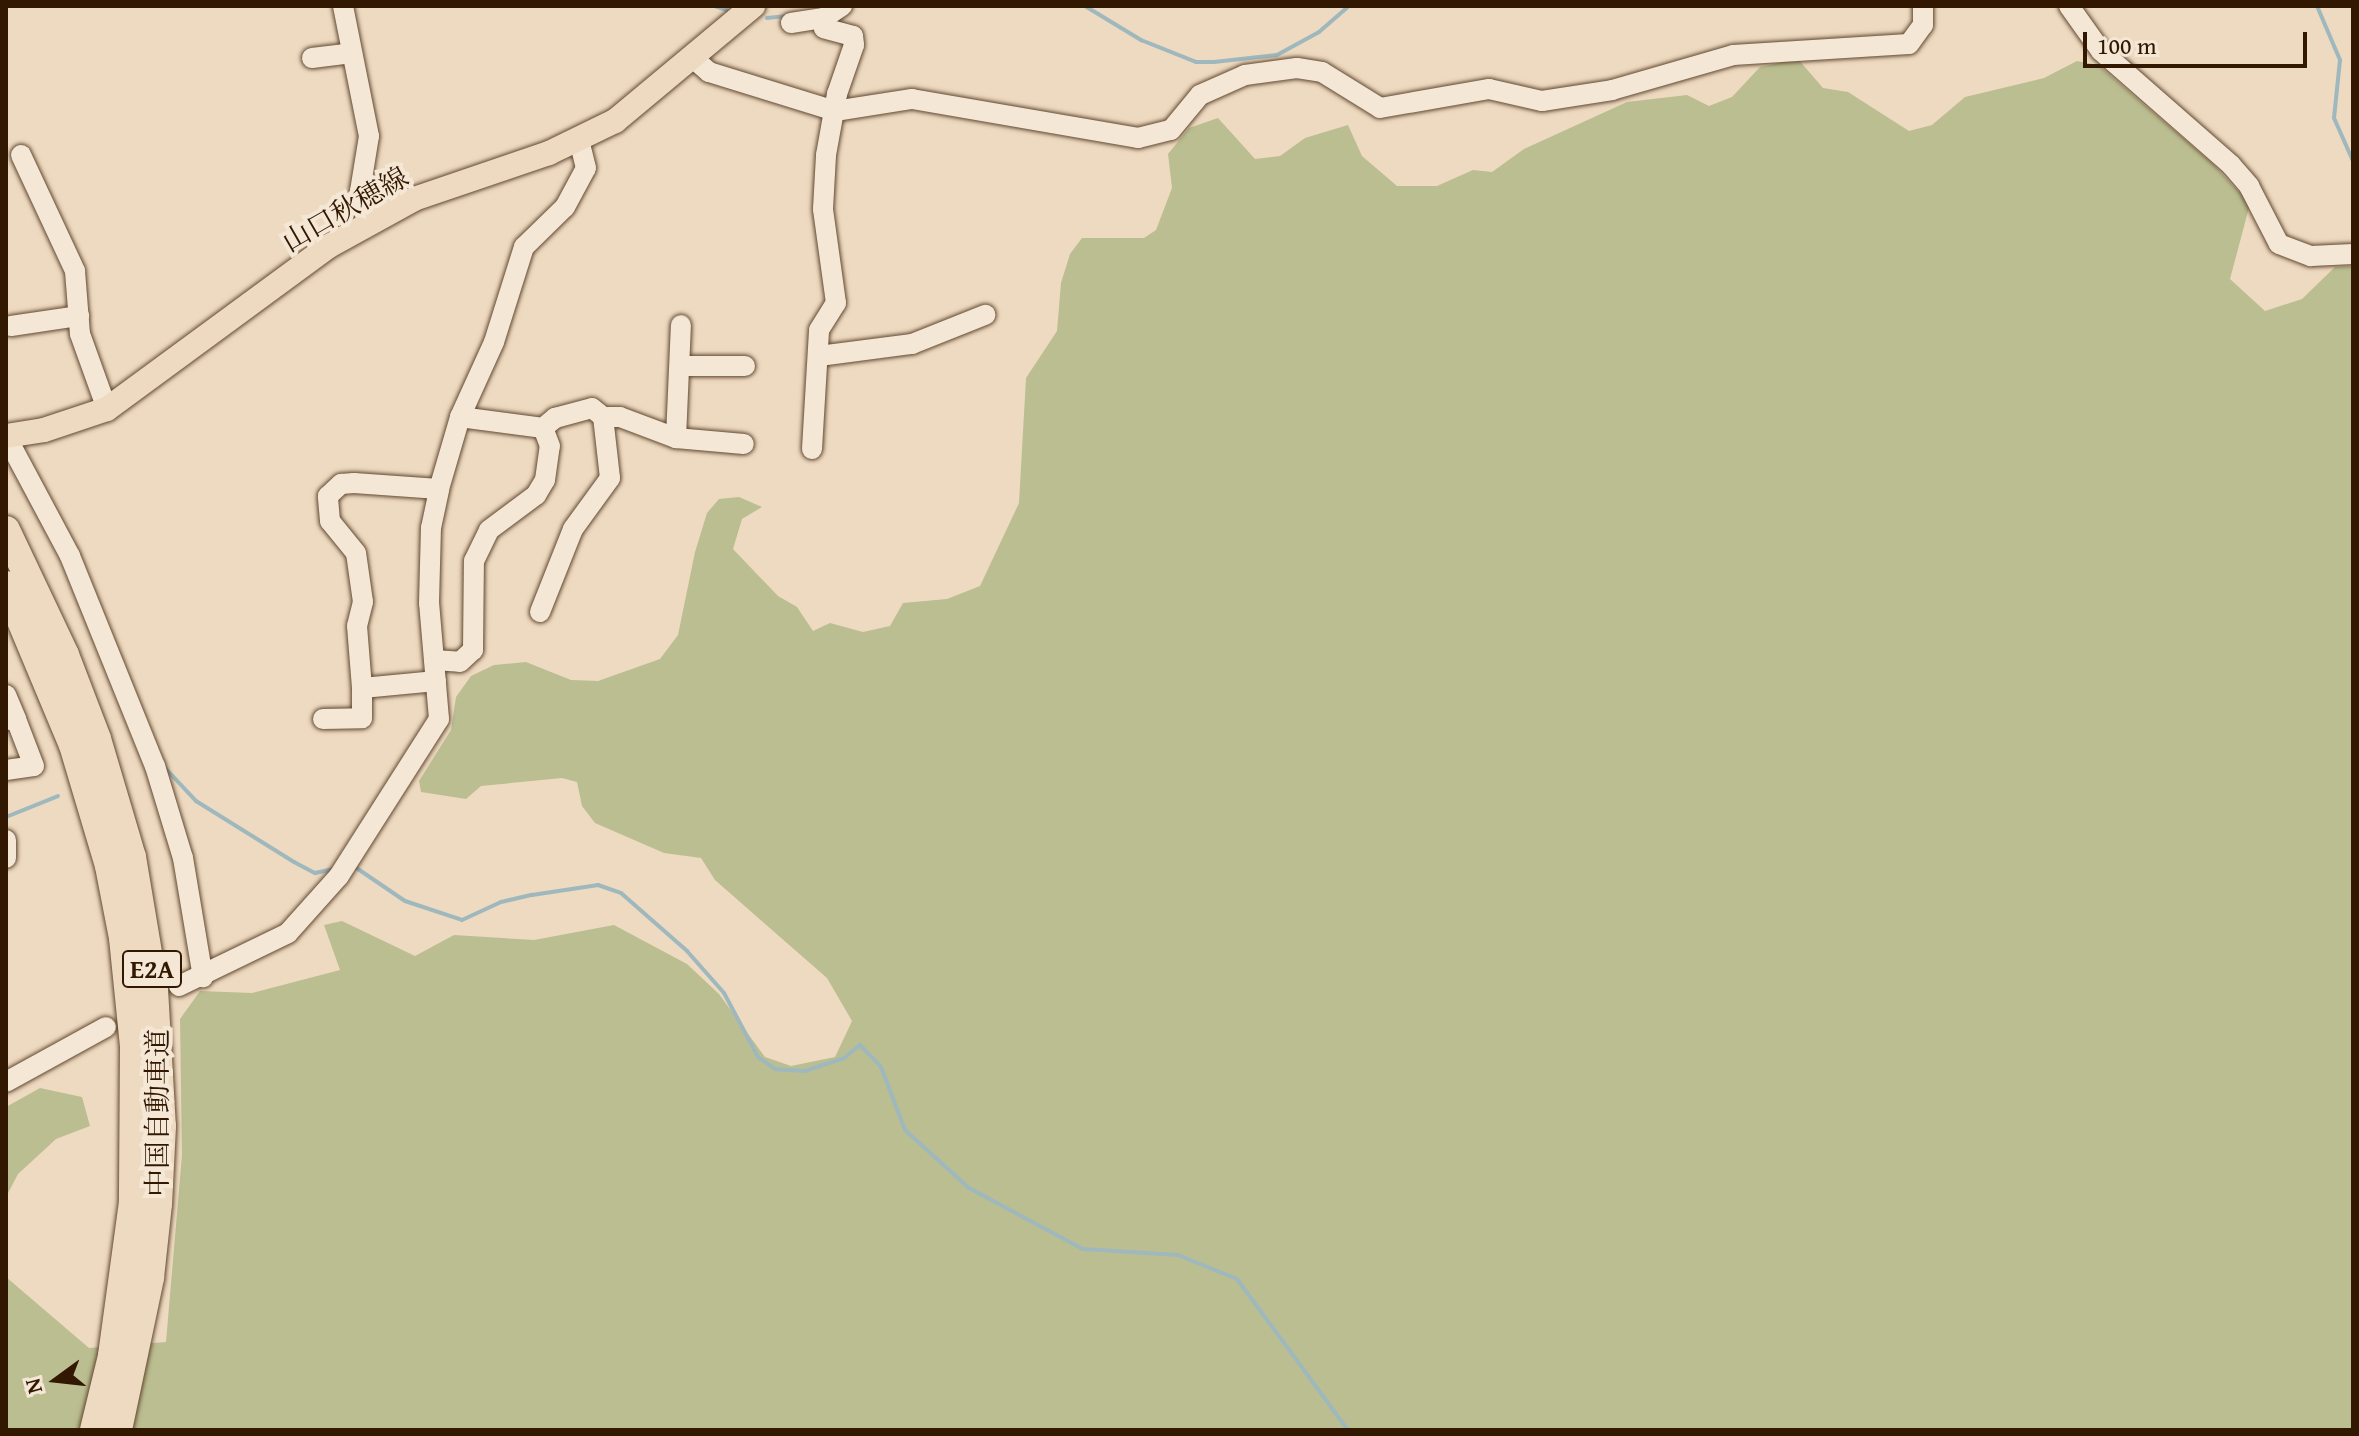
<!DOCTYPE html>
<html>
<head>
<meta charset="utf-8">
<style>
  body { margin:0 }
  #map { position:relative; width:2359px; height:1436px; overflow:hidden; background:#eedac0; font-family:"Gentium Book Plus","Noto Serif JP",serif }
  div>[style] { position:absolute }
  [style*='--x'] { left:calc(var(--x)*1px); top:calc(var(--y)*1px); width:calc(var(--w)*1px); rotate:calc(var(--a)*1deg) }
  .green>* { inset:0; background:#bbbe90 }
  .stream>* { height:4px; margin:-2px; padding:0 2px; transform-origin:2px; border-radius:2px; background:#9eb8bd }
  .roads { filter:drop-shadow(0 0 2px #614831) drop-shadow(0 0 2px #614831) }
  .minor>* { height:20px; margin:-10px; padding:0 10px; transform-origin:10px; border-radius:10px; background:#f4e7d6 }
  .major>* { height:24px; margin:-12px; padding:0 12px; transform-origin:12px; border-radius:12px; background:#eedac0 }
  .highway>* { height:28px; margin:-14px; padding:0 14px; transform-origin:14px; border-radius:14px; background:#eedac0 }
  span { translate:-50% -50%; white-space:nowrap; text-align:center; line-height:1.15; -webkit-text-stroke:8px #f4e7d6; paint-order:stroke }
  .shield-label span { padding:2px 6px; background:#f4e7d6; border:2px solid; border-radius:6px; -webkit-text-stroke-width:0 }
  .shield-label { font-size:26px; color:#321801; font-weight:700 }
  .street-label { font-size:28px; color:#321801 }
  .frame { position:absolute; inset:0; border:8px solid #321801; pointer-events:none }
  .north { position:absolute; left:16px; top:1340px; width:80px; height:80px; -webkit-text-stroke:6px #f4e7d6; paint-order:stroke; rotate:255deg; font-size:22px; font-weight:700; line-height:32px; text-align:center; color:#321801 }
  .north::after { content:''; display:block; margin:auto; width:28px; height:36px; background:#321801; clip-path:polygon(50% 0,100% 100%,50% 72%,0 100%) }
  .scale { position:absolute; left:2083px; top:32px; width:224px; height:36px; box-sizing:border-box; border:4px solid #321801; border-top:0; padding-left:10px; font-size:24px; line-height:28px; white-space:nowrap; color:#321801; -webkit-text-stroke:6px #f4e7d6; paint-order:stroke }
</style>
</head>
<body>
<div id="map">
  <div class="green">
    <i style="clip-path:polygon(1798px 59px,1823px 88px,1848px 92px,1909px 131px,1932px 125px,1965px 97px,2044px 78px,2077px 61px,2098px 65px,2214px 165px,2250px 204px,2230px 279px,2265px 311px,2302px 299px,2335px 267px,2353px 266px,2353px 1430px,6px 1430px,6px 1277px,89px 1348px,166px 1342px,182px 1155px,180px 1019px,200px 991px,252px 993px,340px 970px,324px 925px,342px 921px,415px 956px,454px 935px,534px 940px,614px 925px,687px 964px,719px 994px,765px 1057px,791px 1066px,835px 1057px,852px 1021px,827px 978px,715px 880px,701px 858px,664px 853px,595px 823px,582px 806px,577px 782px,562px 778px,481px 786px,466px 799px,421px 792px,419px 781px,451px 730px,456px 697px,471px 676px,494px 665px,526px 662px,571px 680px,598px 681px,660px 659px,678px 635px,695px 552px,707px 513px,719px 499px,739px 497px,762px 507px,742px 519px,733px 549px,778px 596px,797px 607px,813px 631px,830px 623px,863px 632px,890px 626px,903px 603px,947px 599px,980px 586px,1019px 503px,1026px 378px,1057px 331px,1061px 283px,1070px 254px,1082px 238px,1144px 238px,1156px 230px,1172px 188px,1168px 154px,1189px 128px,1218px 118px,1255px 159px,1280px 156px,1305px 138px,1348px 125px,1362px 156px,1397px 186px,1437px 186px,1473px 170px,1492px 172px,1524px 149px,1627px 102px,1687px 95px,1709px 106px,1732px 97px,1760px 67px)"></i>
    <i style="clip-path:polygon(40px 1088px,82px 1097px,90px 1126px,56px 1139px,18px 1174px,6px 1197px,6px 1107px)"></i>
  </div>
  <div class="stream">
    <i style="--x:715;--y:6;--w:12;--a:20"></i>
    <i style="--x:1085;--y:6;--w:66;--a:31.3"></i>
    <i style="--x:1141;--y:40;--w:59;--a:21.8"></i>
    <i style="--x:1196;--y:62;--w:18;--a:0"></i>
    <i style="--x:1214;--y:62;--w:63;--a:-6.3"></i>
    <i style="--x:1277;--y:55;--w:48;--a:-28.7"></i>
    <i style="--x:1319;--y:32;--w:40;--a:-41"></i>
    <i style="--x:2317;--y:6;--w:59;--a:66.9"></i>
    <i style="--x:2340;--y:60;--w:58;--a:95.9"></i>
    <i style="--x:2334;--y:118;--w:47;--a:66.2"></i>
    <i style="--x:767;--y:18;--w:18;--a:-6"></i>
    <i style="--x:166;--y:769;--w:44;--a:46.8"></i>
    <i style="--x:196;--y:801;--w:115;--a:31.9"></i>
    <i style="--x:294;--y:862;--w:24;--a:28"></i>
    <i style="--x:315;--y:873;--w:19;--a:-12"></i>
    <i style="--x:6;--y:817;--w:56;--a:-22"></i>
    <i style="--x:355;--y:867;--w:60;--a:34.2"></i>
    <i style="--x:405;--y:901;--w:60;--a:18.4"></i>
    <i style="--x:462;--y:920;--w:43;--a:-24.8"></i>
    <i style="--x:501;--y:902;--w:32;--a:-13"></i>
    <i style="--x:532;--y:895;--w:67;--a:-8.6"></i>
    <i style="--x:598;--y:885;--w:24;--a:19"></i>
    <i style="--x:621;--y:893;--w:88;--a:41.3"></i>
    <i style="--x:687;--y:951;--w:56;--a:48.6"></i>
    <i style="--x:724;--y:993;--w:72;--a:62"></i>
    <i style="--x:758;--y:1057;--w:21;--a:35"></i>
    <i style="--x:775;--y:1069;--w:30;--a:4"></i>
    <i style="--x:805;--y:1071;--w:41;--a:-18.4"></i>
    <i style="--x:844;--y:1058;--w:21;--a:-39"></i>
    <i style="--x:860;--y:1045;--w:30;--a:46"></i>
    <i style="--x:881;--y:1067;--w:67;--a:69.1"></i>
    <i style="--x:905;--y:1130;--w:86;--a:42.2"></i>
    <i style="--x:969;--y:1188;--w:129;--a:28.2"></i>
    <i style="--x:1083;--y:1249;--w:95;--a:3.6"></i>
    <i style="--x:1178;--y:1255;--w:64;--a:22.1"></i>
    <i style="--x:1237;--y:1279;--w:187;--a:53.7"></i>
  </div>
  <div class="roads">
    <div class="minor">
      <i style="--x:343;--y:6;--w:133;--a:78.7"></i>
      <i style="--x:369;--y:136;--w:56;--a:99.3"></i>
      <i style="--x:360;--y:191;--w:34;--a:78"></i>
      <i style="--x:2069;--y:6;--w:55;--a:54.6"></i>
      <i style="--x:2101;--y:51;--w:173;--a:41.2"></i>
      <i style="--x:2231;--y:165;--w:28;--a:49"></i>
      <i style="--x:2249;--y:186;--w:65;--a:62.7"></i>
      <i style="--x:2279;--y:244;--w:34;--a:21"></i>
      <i style="--x:2311;--y:256;--w:42;--a:-2.7"></i>
      <i style="--x:791;--y:23;--w:33;--a:-9"></i>
      <i style="--x:824;--y:18;--w:22;--a:-34"></i>
      <i style="--x:312;--y:58;--w:40;--a:-7.1"></i>
      <i style="--x:694;--y:59;--w:20;--a:41"></i>
      <i style="--x:709;--y:72;--w:132;--a:17.2"></i>
      <i style="--x:835;--y:111;--w:78;--a:-8.9"></i>
      <i style="--x:912;--y:99;--w:229;--a:9.8"></i>
      <i style="--x:1138;--y:138;--w:34;--a:-14"></i>
      <i style="--x:1171;--y:130;--w:45;--a:-50.4"></i>
      <i style="--x:1200;--y:95;--w:49;--a:-24"></i>
      <i style="--x:1245;--y:75;--w:52;--a:-7.7"></i>
      <i style="--x:1297;--y:68;--w:25;--a:9"></i>
      <i style="--x:1322;--y:72;--w:68;--a:31.8"></i>
      <i style="--x:1380;--y:108;--w:111;--a:-9.9"></i>
      <i style="--x:1489;--y:89;--w:54;--a:12.8"></i>
      <i style="--x:1542;--y:101;--w:71;--a:-8.9"></i>
      <i style="--x:1612;--y:90;--w:126;--a:-16.1"></i>
      <i style="--x:1733;--y:55;--w:176;--a:-3.6"></i>
      <i style="--x:1909;--y:44;--w:24;--a:-54"></i>
      <i style="--x:1923;--y:25;--w:19;--a:-90"></i>
      <i style="--x:21;--y:155;--w:128;--a:65"></i>
      <i style="--x:75;--y:271;--w:63;--a:85.5"></i>
      <i style="--x:80;--y:334;--w:80;--a:70.2"></i>
      <i style="--x:11;--y:326;--w:69;--a:-8.4"></i>
      <i style="--x:819;--y:356;--w:94;--a:-7.4"></i>
      <i style="--x:912;--y:344;--w:79;--a:-21.7"></i>
      <i style="--x:682;--y:366;--w:63;--a:0"></i>
      <i style="--x:460;--y:417;--w:84;--a:7.5"></i>
      <i style="--x:543;--y:428;--w:16;--a:-40"></i>
      <i style="--x:555;--y:418;--w:38;--a:-15"></i>
      <i style="--x:592;--y:408;--w:14;--a:39"></i>
      <i style="--x:603;--y:417;--w:17;--a:0"></i>
      <i style="--x:620;--y:417;--w:60;--a:20.6"></i>
      <i style="--x:676;--y:438;--w:68;--a:5"></i>
      <i style="--x:6;--y:436;--w:136;--a:61.9"></i>
      <i style="--x:70;--y:556;--w:227;--a:68"></i>
      <i style="--x:155;--y:766;--w:96;--a:73.1"></i>
      <i style="--x:183;--y:858;--w:121;--a:80.5"></i>
      <i style="--x:676;--y:438;--w:113;--a:-87.5"></i>
      <i style="--x:812;--y:449;--w:119;--a:-86.6"></i>
      <i style="--x:819;--y:330;--w:32;--a:-58"></i>
      <i style="--x:836;--y:303;--w:95;--a:-97.9"></i>
      <i style="--x:823;--y:209;--w:54;--a:-86.8"></i>
      <i style="--x:826;--y:155;--w:62;--a:-79.8"></i>
      <i style="--x:837;--y:94;--w:52;--a:-70.9"></i>
      <i style="--x:854;--y:45;--w:9;--a:-96"></i>
      <i style="--x:853;--y:36;--w:30;--a:-165"></i>
      <i style="--x:824;--y:28;--w:10;--a:-90"></i>
      <i style="--x:540;--y:612;--w:89;--a:-68.3"></i>
      <i style="--x:573;--y:529;--w:63;--a:-54"></i>
      <i style="--x:610;--y:478;--w:61;--a:-96.5"></i>
      <i style="--x:434;--y:660;--w:26;--a:4"></i>
      <i style="--x:460;--y:662;--w:18;--a:-43"></i>
      <i style="--x:473;--y:650;--w:89;--a:-89.4"></i>
      <i style="--x:474;--y:561;--w:34;--a:-64"></i>
      <i style="--x:489;--y:530;--w:59;--a:-36.7"></i>
      <i style="--x:536;--y:495;--w:17;--a:-59"></i>
      <i style="--x:545;--y:480;--w:34;--a:-82"></i>
      <i style="--x:550;--y:446;--w:19;--a:-111"></i>
      <i style="--x:436;--y:681;--w:74;--a:174.6"></i>
      <i style="--x:362;--y:688;--w:62;--a:-94.6"></i>
      <i style="--x:357;--y:626;--w:25;--a:-76"></i>
      <i style="--x:363;--y:602;--w:49;--a:-98.1"></i>
      <i style="--x:356;--y:553;--w:41;--a:-129.1"></i>
      <i style="--x:330;--y:521;--w:25;--a:-95"></i>
      <i style="--x:328;--y:496;--w:18;--a:-43"></i>
      <i style="--x:341;--y:484;--w:13;--a:-4"></i>
      <i style="--x:354;--y:483;--w:85;--a:4"></i>
      <i style="--x:6;--y:695;--w:26;--a:67"></i>
      <i style="--x:16;--y:719;--w:10;--a:174"></i>
      <i style="--x:323;--y:719;--w:39;--a:-1"></i>
      <i style="--x:362;--y:718;--w:30;--a:-90"></i>
      <i style="--x:6;--y:770;--w:28;--a:-8"></i>
      <i style="--x:34;--y:766;--w:50;--a:-111"></i>
      <i style="--x:6;--y:840;--w:18;--a:90"></i>
      <i style="--x:179;--y:986;--w:121;--a:-25.9"></i>
      <i style="--x:288;--y:933;--w:76;--a:-48.2"></i>
      <i style="--x:339;--y:876;--w:186;--a:-57.5"></i>
      <i style="--x:439;--y:719;--w:116;--a:-94.9"></i>
      <i style="--x:429;--y:603;--w:75;--a:-88.5"></i>
      <i style="--x:431;--y:528;--w:40;--a:-78"></i>
      <i style="--x:439;--y:489;--w:75;--a:-73.7"></i>
      <i style="--x:460;--y:417;--w:82;--a:-65.6"></i>
      <i style="--x:494;--y:342;--w:100;--a:-72.5"></i>
      <i style="--x:524;--y:247;--w:57;--a:-44.3"></i>
      <i style="--x:565;--y:207;--w:44;--a:-61.7"></i>
      <i style="--x:586;--y:168;--w:29;--a:-104"></i>
      <i style="--x:6;--y:1082;--w:114;--a:-28.8"></i>
    </div>
    <div class="major">
      <i style="--x:6;--y:436;--w:38;--a:-9"></i>
      <i style="--x:44;--y:430;--w:66;--a:-18.4"></i>
      <i style="--x:107;--y:409;--w:275;--a:-36.3"></i>
      <i style="--x:329;--y:246;--w:97;--a:-28.9"></i>
      <i style="--x:414;--y:199;--w:143;--a:-18.8"></i>
      <i style="--x:549;--y:153;--w:73;--a:-25.9"></i>
      <i style="--x:615;--y:121;--w:180;--a:-39.8"></i>
    </div>
    <div class="highway">
      <i style="--x:6;--y:530;--w:138;--a:64.7"></i>
      <i style="--x:65;--y:655;--w:90;--a:69.1"></i>
      <i style="--x:97;--y:739;--w:123;--a:73.5"></i>
      <i style="--x:132;--y:857;--w:134;--a:80.5"></i>
      <i style="--x:154;--y:989;--w:137;--a:86.7"></i>
      <i style="--x:162;--y:1126;--w:78;--a:92.9"></i>
      <i style="--x:158;--y:1204;--w:74;--a:96.2"></i>
      <i style="--x:150;--y:1278;--w:155;--a:101.9"></i>
      <i style="--x:6;--y:585;--w:173;--a:67.3"></i>
      <i style="--x:73;--y:745;--w:126;--a:73.4"></i>
      <i style="--x:109;--y:866;--w:73;--a:79"></i>
      <i style="--x:123;--y:938;--w:110;--a:84.2"></i>
      <i style="--x:134;--y:1047;--w:155;--a:90.4"></i>
      <i style="--x:133;--y:1202;--w:155;--a:97.8"></i>
      <i style="--x:112;--y:1356;--w:76;--a:103.7"></i>
    </div>
  </div>
  <div class="shield-label">
    <span style="left:152px;top:969px">E2A</span>
  </div>
  <div class="street-label">
    <span style="left:345px;top:209px;rotate:-30deg">山口秋穂線</span>
    <span style="left:157px;top:1113px;rotate:-90deg">中国自動車道</span>
  </div>
  <div class="frame"></div>
  <div class="north">N</div>
  <div class="scale">100 m</div>
</div>
</body>
</html>
